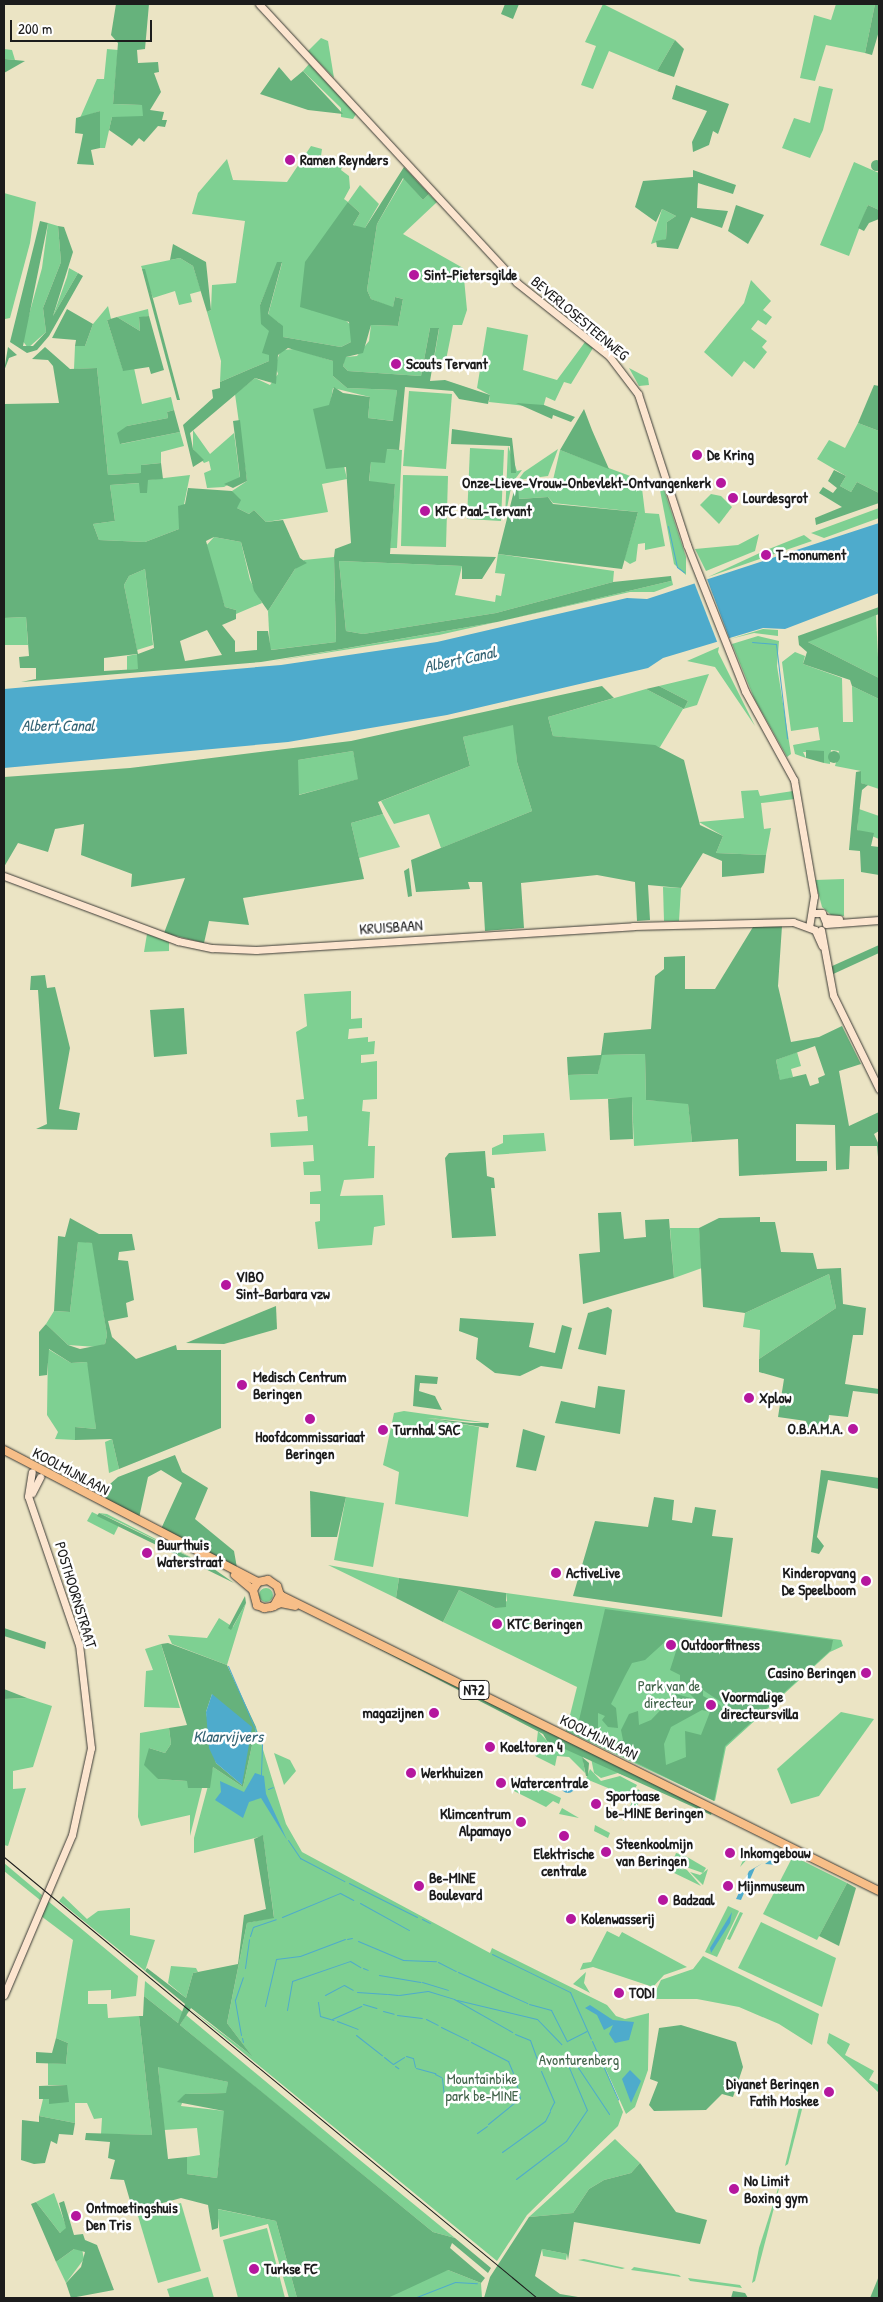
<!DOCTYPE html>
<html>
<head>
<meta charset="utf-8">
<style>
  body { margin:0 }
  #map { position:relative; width:883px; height:2302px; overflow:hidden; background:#ebe4c4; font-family:"Patrick Hand",sans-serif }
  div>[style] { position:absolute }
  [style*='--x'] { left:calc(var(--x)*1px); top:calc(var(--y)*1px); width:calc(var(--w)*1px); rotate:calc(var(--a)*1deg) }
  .green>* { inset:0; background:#7ed092 }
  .round { border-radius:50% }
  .forest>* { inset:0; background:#66b27c }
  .water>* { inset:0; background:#4eabcc }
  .pier>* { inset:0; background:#ebe4c4 }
  .stream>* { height:1px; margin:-0.5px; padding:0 0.5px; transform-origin:0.5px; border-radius:0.5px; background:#4eabcc }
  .roads { filter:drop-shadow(0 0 1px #3b3a35) drop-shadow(0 0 1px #3b3a35) }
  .secondary>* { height:7px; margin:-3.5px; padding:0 3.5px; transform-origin:3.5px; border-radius:3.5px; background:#fce5cf }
  .primary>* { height:8px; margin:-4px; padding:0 4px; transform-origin:4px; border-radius:4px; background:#f7be88 }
  .rail>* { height:1px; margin:-0.5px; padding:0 0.5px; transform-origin:0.5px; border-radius:0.5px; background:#1c1c1c }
  .dots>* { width:14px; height:14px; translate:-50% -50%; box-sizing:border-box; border:2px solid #fff; border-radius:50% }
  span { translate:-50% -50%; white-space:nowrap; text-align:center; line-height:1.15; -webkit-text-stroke:5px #fff; paint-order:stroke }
  .shield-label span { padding:1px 4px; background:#fff; border:1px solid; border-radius:4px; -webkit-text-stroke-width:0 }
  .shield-label { font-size:14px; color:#1c1c1c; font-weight:700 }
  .poi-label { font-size:15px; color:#1c1c1c; font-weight:700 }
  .left { translate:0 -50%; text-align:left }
  .right { translate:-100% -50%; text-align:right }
  .street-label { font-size:15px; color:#1c1c1c }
  .park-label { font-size:15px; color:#43644b }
  .water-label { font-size:16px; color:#356474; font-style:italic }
  .frame { position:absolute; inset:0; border:5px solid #1c1c1c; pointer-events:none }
  .scale { position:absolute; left:10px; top:20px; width:142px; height:22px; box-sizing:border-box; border:2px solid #1c1c1c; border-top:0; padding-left:6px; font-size:15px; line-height:18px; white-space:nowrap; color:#1c1c1c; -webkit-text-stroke:4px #fff; paint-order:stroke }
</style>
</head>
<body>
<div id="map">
  <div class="green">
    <i style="clip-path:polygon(603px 4px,675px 40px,657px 71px,609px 51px,593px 89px,581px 85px,596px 46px,585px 42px)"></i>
    <i style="clip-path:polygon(836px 4px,875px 4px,865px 53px,826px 45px,815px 81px,800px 78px,814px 15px,831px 20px)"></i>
    <i style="clip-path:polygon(321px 38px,328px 41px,334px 78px,308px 51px)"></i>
    <i style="clip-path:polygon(4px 49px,12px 50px,15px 60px,4px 59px)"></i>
    <i style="clip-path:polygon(107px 49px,118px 50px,113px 104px,143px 105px,143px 117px,112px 117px,105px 148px,100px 148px,100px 111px,80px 118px,97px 79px,104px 79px)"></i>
    <i style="clip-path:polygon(309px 64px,356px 114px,353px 119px,341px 117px,341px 108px,303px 71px)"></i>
    <i style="clip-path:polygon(819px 86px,833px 89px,823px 130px,810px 158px,782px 148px,794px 118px,810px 123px)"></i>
    <i style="clip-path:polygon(311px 146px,322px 149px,321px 156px,343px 164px,341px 170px,349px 176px,350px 188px,344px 199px,348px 202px,360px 185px,379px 204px,365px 228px,360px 228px,353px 225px,360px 213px,348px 202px,345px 320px,352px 326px,351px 342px,341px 347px,283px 337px,279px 323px,268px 315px,282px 263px,278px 262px,260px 305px,269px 330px,269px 361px,220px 382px,221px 361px,207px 312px,211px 310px,212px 285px,236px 283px,245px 221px,192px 214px,198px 193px,227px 159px,233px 180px,287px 182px)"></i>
    <i style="clip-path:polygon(854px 162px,879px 173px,879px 210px,868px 205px,849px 256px,820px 245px)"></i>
    <i style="clip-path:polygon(404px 178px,423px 200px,429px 194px,437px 202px,403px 234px,463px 268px,467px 310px,462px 325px,453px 325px,446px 360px,434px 359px,439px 329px,430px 328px,421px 376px,348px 371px,343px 366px,345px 357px,357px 356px,369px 341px,371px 325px,398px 326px,403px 299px,395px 297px,393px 308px,371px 299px,367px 290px,377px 224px)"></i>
    <i style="clip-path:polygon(4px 193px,36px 202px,30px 243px,10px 318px,5px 319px)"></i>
    <i style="clip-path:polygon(662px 209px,676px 216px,667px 222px,666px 239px,651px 244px)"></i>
    <i style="clip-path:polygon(48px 223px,58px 226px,61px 262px,43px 308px,46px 332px,28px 348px,22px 340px,42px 268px)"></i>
    <i style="clip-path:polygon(180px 258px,193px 266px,201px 291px,190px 294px,192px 302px,179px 305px,175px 291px,153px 298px,141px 266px)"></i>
    <i style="clip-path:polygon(69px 268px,78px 273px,53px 316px,67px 277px)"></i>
    <i style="clip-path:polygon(751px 280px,771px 301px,763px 310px,772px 317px,766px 325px,758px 320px,751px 329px,767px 341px,762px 347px,767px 352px,754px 369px,744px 361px,732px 377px,704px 352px,744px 303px)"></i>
    <i style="clip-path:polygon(108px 306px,111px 319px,107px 320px,123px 370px,134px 368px,142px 404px,171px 397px,174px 410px,167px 412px,168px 418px,127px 426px,121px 444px,180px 432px,184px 446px,161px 452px,161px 463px,141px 465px,142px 473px,108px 475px,97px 368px,74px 369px,75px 346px,85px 346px,93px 324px)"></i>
    <i style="clip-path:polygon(148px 309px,149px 316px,139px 318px,140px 331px,117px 317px)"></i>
    <i style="clip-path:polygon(487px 327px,528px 335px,523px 370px,557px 380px,585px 342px,593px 348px,571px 384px,564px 382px,555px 401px,546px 397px,543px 408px,489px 402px,490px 395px,477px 388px)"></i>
    <i style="clip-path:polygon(295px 349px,333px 361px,333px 376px,347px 388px,397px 390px,394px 421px,368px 418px,370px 397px,333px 388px,330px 405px,347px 479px,322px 484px,328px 512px,266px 522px,254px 510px,249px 514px,237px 508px,232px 491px,247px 481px,235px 394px,255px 378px,270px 385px,278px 374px,275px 365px,281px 350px)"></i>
    <i style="clip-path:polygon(629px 368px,648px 378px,649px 385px,639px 386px)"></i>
    <i style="clip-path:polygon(409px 391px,452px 394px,446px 469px,403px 466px)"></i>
    <i style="clip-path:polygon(858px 423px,879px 431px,879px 493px,857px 482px,851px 492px,840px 486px,846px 476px,817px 459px,829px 440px,845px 448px)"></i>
    <i style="clip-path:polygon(193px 430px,210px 454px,234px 433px,240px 478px,224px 487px,207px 488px,204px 473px,211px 470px,209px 461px,204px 463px,193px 449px)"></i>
    <i style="clip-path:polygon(508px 446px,517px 471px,522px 470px,512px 483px,505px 518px)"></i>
    <i style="clip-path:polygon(470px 448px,504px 450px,501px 521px,467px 519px)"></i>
    <i style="clip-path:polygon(386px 449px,402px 450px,397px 548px,390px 548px,395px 484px,369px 482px,371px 462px)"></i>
    <i style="clip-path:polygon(558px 449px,548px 476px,518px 480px,524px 472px)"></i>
    <i style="clip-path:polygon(560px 450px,641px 480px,645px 513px,659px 514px,665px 546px,645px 550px,645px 543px,638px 544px,636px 561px,630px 564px,624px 560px,638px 512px,553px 503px,548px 497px,518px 499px,518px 487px,553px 480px)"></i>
    <i style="clip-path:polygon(190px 475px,179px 529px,145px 542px,99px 540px,93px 524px,115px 521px,110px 485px,140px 483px,147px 492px,147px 480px)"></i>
    <i style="clip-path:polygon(403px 475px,448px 476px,446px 547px,401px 546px)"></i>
    <i style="clip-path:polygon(663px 486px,686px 557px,686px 575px,674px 564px,660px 490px)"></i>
    <i style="clip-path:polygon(711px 494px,721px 496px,732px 507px,719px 524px,700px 505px)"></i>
    <i style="clip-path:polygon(879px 508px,879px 518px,824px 538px,811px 533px)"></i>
    <i style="clip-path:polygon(759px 534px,755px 551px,706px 571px,695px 549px,738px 545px)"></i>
    <i style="clip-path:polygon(804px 535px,812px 541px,708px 577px,764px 551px)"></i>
    <i style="clip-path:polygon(214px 537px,241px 542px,250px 580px,262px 603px,236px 614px,236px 610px,225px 607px,205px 547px)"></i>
    <i style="clip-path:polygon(498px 554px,614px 571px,613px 582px,496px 613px,363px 634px,346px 631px,339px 561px,462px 566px,455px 595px,495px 602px,496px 595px,501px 596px,505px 574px,495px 573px)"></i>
    <i style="clip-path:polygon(334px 557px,336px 642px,270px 650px,268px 611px,295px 569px,304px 560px)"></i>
    <i style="clip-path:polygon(145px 569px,153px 645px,137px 650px,124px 585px,129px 576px)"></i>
    <i style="clip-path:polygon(671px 576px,673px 585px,654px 592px,630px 592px,439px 635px,274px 661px,497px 622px,671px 581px)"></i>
    <i style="clip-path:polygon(876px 615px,879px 678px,808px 642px,810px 638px)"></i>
    <i style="clip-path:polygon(26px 617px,28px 645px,4px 645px,4px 618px)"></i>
    <i style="clip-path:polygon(763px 629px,778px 630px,778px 636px,754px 633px,730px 639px)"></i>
    <i style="clip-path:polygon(758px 636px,779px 641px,777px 666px,791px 754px,787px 757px,754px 698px,732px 644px)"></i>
    <i style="clip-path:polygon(719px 647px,718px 652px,755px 726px,715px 667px,687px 661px)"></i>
    <i style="clip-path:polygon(795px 652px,805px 656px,803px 664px,842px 678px,843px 722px,853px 722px,852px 686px,879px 699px,879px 789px,861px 783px,861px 771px,835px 766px,839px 751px,831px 750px,830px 764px,824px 763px,824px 752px,803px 752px,806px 758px,795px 754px,793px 745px,820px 740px,818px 727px,791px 731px,782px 662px)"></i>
    <i style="clip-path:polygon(138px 654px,138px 669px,127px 670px,127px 656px)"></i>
    <i style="clip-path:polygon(709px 674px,697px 705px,683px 709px,660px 747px,553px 736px,548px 717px,646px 689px,684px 709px,688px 701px,659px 686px)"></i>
    <i style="clip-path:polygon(514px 724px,517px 762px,532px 811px,441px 848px,429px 814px,394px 824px,381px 801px,470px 766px,463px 737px)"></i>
    <i style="clip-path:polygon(353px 751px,359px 779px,298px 795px,298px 760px)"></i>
    <i style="clip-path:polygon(758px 790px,760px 796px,793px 791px,795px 799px,761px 803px,764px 829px,771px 828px,766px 855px,716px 853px,723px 836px,699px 822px,744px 818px,741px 791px)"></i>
    <i style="clip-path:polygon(859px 809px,879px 816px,879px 839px,857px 830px)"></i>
    <i style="clip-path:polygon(383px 814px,400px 847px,359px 858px,351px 823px)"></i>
    <i style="clip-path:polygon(844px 879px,844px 916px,831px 915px,822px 907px,815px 880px)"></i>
    <i style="clip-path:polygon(663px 887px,681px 888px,679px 921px,664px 921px)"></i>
    <i style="clip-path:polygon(147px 934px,169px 942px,169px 951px,144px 952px)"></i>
    <i style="clip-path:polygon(351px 991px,351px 1019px,362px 1018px,362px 1028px,349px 1029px,348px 1039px,368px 1037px,368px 1042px,375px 1041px,374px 1054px,361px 1055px,361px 1063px,377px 1061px,377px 1099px,363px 1100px,362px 1111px,370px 1112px,368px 1146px,375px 1146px,374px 1178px,344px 1180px,340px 1196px,383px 1195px,385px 1225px,374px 1227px,372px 1245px,318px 1249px,315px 1222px,320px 1221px,320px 1204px,310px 1204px,310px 1192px,321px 1191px,320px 1175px,304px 1175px,303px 1162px,314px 1161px,313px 1145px,271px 1147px,270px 1133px,308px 1131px,307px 1116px,298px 1117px,296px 1100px,304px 1099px,296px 1032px,307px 1026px,304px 994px)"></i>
    <i style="clip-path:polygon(797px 1052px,801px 1066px,791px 1069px,793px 1077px,780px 1081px,776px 1060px)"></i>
    <i style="clip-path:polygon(645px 1054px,646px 1100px,688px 1103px,692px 1142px,634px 1146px,632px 1098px,570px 1100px,568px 1075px,598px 1074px,601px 1055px)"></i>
    <i style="clip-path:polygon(544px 1133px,546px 1151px,492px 1155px,492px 1148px,503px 1143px,503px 1135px)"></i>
    <i style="clip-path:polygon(670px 1228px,699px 1228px,702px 1268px,674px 1278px)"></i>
    <i style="clip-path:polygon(78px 1241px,93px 1243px,107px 1335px,105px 1344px,97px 1347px,68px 1345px,46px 1324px,54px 1311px,70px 1312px)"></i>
    <i style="clip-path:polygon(829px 1274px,836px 1308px,759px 1359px,760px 1330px,743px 1327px,745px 1313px)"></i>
    <i style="clip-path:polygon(48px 1349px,71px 1363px,87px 1362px,91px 1375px,96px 1429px,75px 1427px,75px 1440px,55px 1439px,58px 1432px,47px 1415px)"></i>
    <i style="clip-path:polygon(404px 1411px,489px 1423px,427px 1418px,479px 1427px,468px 1517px,395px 1504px,399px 1472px,383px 1465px,394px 1413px)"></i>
    <i style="clip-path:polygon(112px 1439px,119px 1469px,109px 1473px,105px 1442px)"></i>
    <i style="clip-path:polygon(346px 1497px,384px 1503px,373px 1567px,334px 1560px)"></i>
    <i style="clip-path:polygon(92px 1512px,119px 1525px,114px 1535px,87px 1521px)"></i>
    <i style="clip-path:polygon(99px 1513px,107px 1514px,214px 1569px,121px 1523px)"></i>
    <i style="clip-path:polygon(328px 1565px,399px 1578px,396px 1598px)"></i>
    <i class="round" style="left:259px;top:1588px;width:14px;height:14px"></i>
    <i style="clip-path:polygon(459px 1590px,495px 1608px,507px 1601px,506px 1593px,841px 1640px,843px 1646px,830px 1652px,726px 1747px,715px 1801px,566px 1731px,577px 1687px,443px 1622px)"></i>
    <i style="clip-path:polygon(246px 1603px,227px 1665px,172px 1644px,168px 1635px,207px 1638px,219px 1618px,233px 1627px)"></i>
    <i style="clip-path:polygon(161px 1644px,180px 1708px,144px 1707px,146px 1671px,153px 1670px,145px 1649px)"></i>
    <i style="clip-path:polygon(27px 1698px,52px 1706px,33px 1767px,13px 1771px,13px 1789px,26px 1788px,8px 1846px,4px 1845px,4px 1699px)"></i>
    <i style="clip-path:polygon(841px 1712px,874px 1719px,819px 1796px,791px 1804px,777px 1769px)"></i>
    <i style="clip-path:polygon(256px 1727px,286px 1824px,302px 1852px,490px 1953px,492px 1948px,607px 2005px,616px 2016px,625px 2019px,649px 2013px,648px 2070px,635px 2107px,626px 2114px,603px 2063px,623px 2112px,618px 2126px,527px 2215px,497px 2261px,190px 2009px,251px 2055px,227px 2023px,247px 1923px,274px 1917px,263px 1836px,194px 1853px,194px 1838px,213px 1767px,243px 1787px)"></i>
    <i style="clip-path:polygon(169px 1728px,171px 1744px,165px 1753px,149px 1748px,158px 1779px,188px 1781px,188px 1788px,202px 1788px,190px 1836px,190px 1815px,141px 1826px,138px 1817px,140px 1733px)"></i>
    <i style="clip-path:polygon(538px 1731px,547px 1741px,576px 1750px,639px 1781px,618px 1773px,601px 1778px,594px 1773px,591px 1758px,582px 1754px,585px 1773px,569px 1757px,557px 1756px,555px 1766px,535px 1756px)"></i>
    <i style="clip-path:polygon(274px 1753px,290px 1760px,296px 1771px,284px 1785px)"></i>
    <i style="clip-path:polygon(590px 1769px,601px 1781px,620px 1776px,637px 1785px,627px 1803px,607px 1792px,608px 1788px,586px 1779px)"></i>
    <i style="clip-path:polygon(515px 1777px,561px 1798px,559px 1804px,553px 1801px,546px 1807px,510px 1789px)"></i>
    <i style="clip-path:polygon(638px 1789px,642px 1793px,635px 1813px,623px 1821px)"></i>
    <i style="clip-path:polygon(562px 1808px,579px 1818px,559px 1814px)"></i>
    <i style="clip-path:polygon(595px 1825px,610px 1833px,608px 1838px,594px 1831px)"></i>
    <i style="clip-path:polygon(770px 1848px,773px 1850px,764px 1856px,750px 1856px,740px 1867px,747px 1852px,760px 1855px)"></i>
    <i style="clip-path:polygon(676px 1853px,680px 1854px,684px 1868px,679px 1871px,670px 1869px)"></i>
    <i style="clip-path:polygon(682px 1854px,706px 1868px,703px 1873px,683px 1866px)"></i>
    <i style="clip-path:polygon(793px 1856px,847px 1883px,817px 1940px,763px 1914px)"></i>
    <i style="clip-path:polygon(4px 1863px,42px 1895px,40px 1900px,4px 1871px)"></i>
    <i style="clip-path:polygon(685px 1869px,687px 1870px,701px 1886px,670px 1871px)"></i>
    <i style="clip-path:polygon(708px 1869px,703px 1885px,690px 1872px,700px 1875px)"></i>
    <i style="clip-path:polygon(63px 1896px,87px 1919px,98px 1911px,130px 1908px,130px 1935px,155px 1940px,145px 1971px,59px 1901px)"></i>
    <i style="clip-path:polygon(48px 1901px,138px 1976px,136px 1996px,111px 1999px,111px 1990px,88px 1991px,88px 2004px,107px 2004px,108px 2018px,139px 2016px,152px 2135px,101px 2134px,102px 2118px,94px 2119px,87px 2103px,75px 2103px,75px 2123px,39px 2116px,43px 2099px,49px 2099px,49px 2104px,67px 2085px,48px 2085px,48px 2063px,66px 2064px,68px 2043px,56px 2038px,73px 1940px,41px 1916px)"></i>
    <i style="clip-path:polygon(728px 1906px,739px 1911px,717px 1957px,705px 1952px)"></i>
    <i style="clip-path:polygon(740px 1912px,743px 1913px,730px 1940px,727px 1939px)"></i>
    <i style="clip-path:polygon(761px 1922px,836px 1958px,822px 2007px,738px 1968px)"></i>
    <i style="clip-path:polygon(607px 1931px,619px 1937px,622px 1932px,687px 1967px,664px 1975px,653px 1987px,593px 1967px,580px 1970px,583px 1963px,591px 1962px)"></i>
    <i style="clip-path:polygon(703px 1956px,819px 2014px,812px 2045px,779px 2024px,739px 2007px,697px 1999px,652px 1999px,661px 1980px,693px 1969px)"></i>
    <i style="clip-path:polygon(171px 1966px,196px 1968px,198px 1972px,193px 1973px,186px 1998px,168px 1983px)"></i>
    <i style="clip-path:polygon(586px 1972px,584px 1983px,590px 1993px,573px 1984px)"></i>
    <i style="clip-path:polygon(145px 1981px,184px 2013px,178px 2023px,144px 1996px)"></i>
    <i style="clip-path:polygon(186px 2015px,355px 2156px,455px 2238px,433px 2232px,238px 2073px,180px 2025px)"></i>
    <i style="clip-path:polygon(829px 2033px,850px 2044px,845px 2055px,874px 2071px,869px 2080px,879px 2085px,879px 2093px,827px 2043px)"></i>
    <i style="clip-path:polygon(158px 2066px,228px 2082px,227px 2093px,185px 2094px,181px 2106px,225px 2111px,217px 2178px,187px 2174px,187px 2157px,200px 2155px,197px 2128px,164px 2130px)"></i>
    <i style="clip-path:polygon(809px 2082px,788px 2164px,785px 2166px,805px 2083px)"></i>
    <i style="clip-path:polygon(615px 2139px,640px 2163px,631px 2173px,604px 2180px,589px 2189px,573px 2213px,529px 2217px)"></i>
    <i style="clip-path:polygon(783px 2173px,755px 2281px,752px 2283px,759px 2248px)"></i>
    <i style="clip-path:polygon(54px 2193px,67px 2229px,60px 2233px,36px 2202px)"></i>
    <i style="clip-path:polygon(181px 2203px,201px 2271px,158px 2283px,138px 2216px)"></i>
    <i style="clip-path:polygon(217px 2209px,276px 2221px,297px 2298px,289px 2298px,268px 2224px,220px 2237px)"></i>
    <i style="clip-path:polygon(267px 2228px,285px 2298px,238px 2298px,223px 2240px)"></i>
    <i style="clip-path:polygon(74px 2249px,82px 2249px,84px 2259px,66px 2283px,56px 2262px)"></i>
    <i style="clip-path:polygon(542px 2249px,567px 2254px,566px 2260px,543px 2256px)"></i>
    <i style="clip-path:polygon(578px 2260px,584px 2259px,625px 2268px,622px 2269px)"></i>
    <i style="clip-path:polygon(634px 2267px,679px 2275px,681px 2277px,631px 2270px)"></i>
    <i style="clip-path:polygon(448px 2270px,481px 2283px,482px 2298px,388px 2298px,438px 2271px)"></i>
    <i style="clip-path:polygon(208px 2277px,214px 2298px,170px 2298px,167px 2289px)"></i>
    <i style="clip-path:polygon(688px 2278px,740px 2285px,742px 2288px,690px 2281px)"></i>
  </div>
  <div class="forest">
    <i style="clip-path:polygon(116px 4px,149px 4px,145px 49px,137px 50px,138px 63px,158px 62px,159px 72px,154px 73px,161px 92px,150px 110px,164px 112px,162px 120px,167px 120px,165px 127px,158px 126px,144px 142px,139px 138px,132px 146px,109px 130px,112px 117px,143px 116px,142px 105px,113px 104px,118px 43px,111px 35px)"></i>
    <i style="clip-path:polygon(505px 4px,519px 4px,513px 19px,501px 14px)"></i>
    <i style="clip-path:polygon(875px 4px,879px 4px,879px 31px,872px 55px,865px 53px)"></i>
    <i style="clip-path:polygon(675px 40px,684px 49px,674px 77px,657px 71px)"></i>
    <i style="clip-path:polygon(4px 59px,5px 59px,25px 61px,4px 73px)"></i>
    <i style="clip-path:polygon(279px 67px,291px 81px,303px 71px,343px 114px,308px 110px,260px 94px)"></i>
    <i style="clip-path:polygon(676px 85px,729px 104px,718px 134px,713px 131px,709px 145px,693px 152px,692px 142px,707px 111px,672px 99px)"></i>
    <i style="clip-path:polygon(100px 111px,100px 148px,91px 150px,94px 165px,77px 164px,83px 134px,75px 133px,76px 118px)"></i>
    <i class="round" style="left:870.5px;top:159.5px;width:11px;height:11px"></i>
    <i style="clip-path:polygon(evenodd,404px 167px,429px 194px,423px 200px,403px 178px,377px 224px,367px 290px,371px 299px,393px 307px,395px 297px,403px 299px,398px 326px,371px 325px,363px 353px,346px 357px,343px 366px,348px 371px,421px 376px,430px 328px,439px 328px,430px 381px,445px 380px,490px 395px,488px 404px,459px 399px,453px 391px,405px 387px,399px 450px,387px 449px,385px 463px,371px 462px,369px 481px,395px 484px,390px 554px,496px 557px,482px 579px,462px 579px,462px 566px,339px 561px,346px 631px,363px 634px,496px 613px,613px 582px,671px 576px,671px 581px,497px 622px,336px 650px,261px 662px,21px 682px,36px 679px,36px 668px,20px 668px,19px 657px,29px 656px,26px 617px,4px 618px,4px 404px,59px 403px,53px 366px,48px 360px,32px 359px,45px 347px,70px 369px,97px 368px,108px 475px,141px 473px,141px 465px,161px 463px,163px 479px,148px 480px,147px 493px,140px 493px,139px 483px,110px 485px,115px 521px,93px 524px,99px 540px,145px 542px,179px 529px,178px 506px,185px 504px,188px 488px,232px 491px,241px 500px,237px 508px,249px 514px,254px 510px,266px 522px,283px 520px,300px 558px,307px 563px,295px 569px,268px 611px,254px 591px,241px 542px,214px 537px,206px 541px,225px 607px,236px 610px,236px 619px,222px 625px,235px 641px,235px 652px,257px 650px,257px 631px,268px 631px,271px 650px,336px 642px,334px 557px,335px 549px,351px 543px,346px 467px,326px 469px,313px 409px,329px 405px,334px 387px,343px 393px,370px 397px,368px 418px,393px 421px,397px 390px,347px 388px,333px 376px,333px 361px,288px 348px,278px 355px,276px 384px,255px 378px,190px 433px,193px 449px,204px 460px,193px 467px,183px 425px,213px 398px,212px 390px,220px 388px,220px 382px,269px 361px,269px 355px,262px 353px,269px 331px,261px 324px,260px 305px,277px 262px,282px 262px,268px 314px,283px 326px,283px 337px,341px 347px,351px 342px,349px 322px,300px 307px,305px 262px,348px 202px,360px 213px,353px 225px,365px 228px,404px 167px,145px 569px,154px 648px,138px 654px,124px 585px,129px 576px,145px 569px,404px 167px,207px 630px,222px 655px,185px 661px,180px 641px,207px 630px,404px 167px,137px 654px,138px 669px,104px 671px,104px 658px,137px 654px)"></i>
    <i style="clip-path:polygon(693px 170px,736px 185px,733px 194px,698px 183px,697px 208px,728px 211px,722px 228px,691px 217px,678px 249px,657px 247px,656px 241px,666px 239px,667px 222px,676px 216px,662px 209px,656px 222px,635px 207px,643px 181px,693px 177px)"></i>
    <i style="clip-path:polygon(736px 205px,764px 215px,748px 244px,728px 231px)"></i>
    <i style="clip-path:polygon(868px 205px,879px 210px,879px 219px,869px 223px,864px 231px,858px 228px)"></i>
    <i style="clip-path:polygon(40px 221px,48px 223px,23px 346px,33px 346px,46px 332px,43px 308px,61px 262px,58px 226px,64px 227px,73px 252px,53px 316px,78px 273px,83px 276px,49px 336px,37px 350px,27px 353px,10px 342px)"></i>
    <i style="clip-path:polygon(173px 244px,206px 262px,211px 310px,207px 312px,193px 266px,180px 258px,170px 260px)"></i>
    <i style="clip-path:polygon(142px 269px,145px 269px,180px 400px,177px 400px)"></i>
    <i style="clip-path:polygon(67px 309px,93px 324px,85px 346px,75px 346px,76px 340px,52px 338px)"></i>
    <i style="clip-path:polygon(149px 316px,164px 370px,151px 374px,149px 367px,123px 371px,107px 320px,117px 317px,140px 331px,139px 317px)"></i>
    <i style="clip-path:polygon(8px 347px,17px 355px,9px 358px,4px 371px)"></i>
    <i style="clip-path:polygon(874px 385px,879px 386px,879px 431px,858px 423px)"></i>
    <i style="clip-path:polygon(516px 403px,544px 405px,575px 417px,571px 422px,553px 415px,552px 419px)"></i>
    <i style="clip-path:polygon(584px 409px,592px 430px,609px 469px,560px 450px)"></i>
    <i style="clip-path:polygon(174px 410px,180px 432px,120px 444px,117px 433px,127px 426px,168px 418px,167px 412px)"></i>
    <i style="clip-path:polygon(240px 420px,247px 481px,233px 488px,224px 484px,240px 477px,233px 421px)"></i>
    <i style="clip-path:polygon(452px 429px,512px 438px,516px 473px,511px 473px,510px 446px,451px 444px)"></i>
    <i style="clip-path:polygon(834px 470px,846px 476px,840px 486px,851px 492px,857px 482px,879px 493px,879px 503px,816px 525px,815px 518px,842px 507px,819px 493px,823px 487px,833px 493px,837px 488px,828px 481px)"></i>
    <i style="clip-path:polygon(533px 482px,518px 487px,519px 499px,548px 497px,553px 504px,638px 512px,622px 569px,498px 554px,515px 487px)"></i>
    <i style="clip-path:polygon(879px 607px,879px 614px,808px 642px,879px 678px,879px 699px,852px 686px,850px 680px,803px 664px,807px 652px,799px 645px,798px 636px)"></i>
    <i style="clip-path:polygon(evenodd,602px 686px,614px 698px,548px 717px,553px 736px,655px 745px,684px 760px,700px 825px,723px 836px,716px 853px,766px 855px,764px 873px,722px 877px,722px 861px,703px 853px,681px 888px,648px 885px,650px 920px,637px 921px,635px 882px,597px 875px,521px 883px,524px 928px,485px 931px,482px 882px,468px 882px,470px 889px,416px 892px,411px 860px,532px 811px,517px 762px,513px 725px,463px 737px,470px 766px,378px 802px,383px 814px,351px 823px,364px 879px,243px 898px,249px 925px,209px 921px,204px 943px,164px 933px,185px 878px,131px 887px,132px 874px,81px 855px,84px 824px,55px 829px,48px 852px,18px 843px,4px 867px,4px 777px,130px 768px,351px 741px,602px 686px,353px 751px,358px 779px,299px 795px,298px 760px,353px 751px)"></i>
    <i style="clip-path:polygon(659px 686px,688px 701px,684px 709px,646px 689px)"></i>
    <i style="clip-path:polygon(806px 750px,824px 751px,824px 763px,806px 758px)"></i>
    <i class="round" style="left:828px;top:751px;width:12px;height:12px"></i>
    <i style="clip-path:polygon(861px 771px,861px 783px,868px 785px,862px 790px,857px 830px,874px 833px,871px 846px,879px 847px,879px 875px,861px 872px,860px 851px,849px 850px,856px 772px)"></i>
    <i style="clip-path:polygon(409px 868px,412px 896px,408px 897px,404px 871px)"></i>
    <i style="clip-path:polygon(evenodd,782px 926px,778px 986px,791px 1042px,819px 1037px,842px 1026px,861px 1064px,839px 1071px,849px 1126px,879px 1112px,879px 1131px,874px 1134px,879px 1145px,879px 1168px,877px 1146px,850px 1146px,849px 1169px,836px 1170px,835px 1125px,796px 1124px,796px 1161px,827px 1161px,827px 1171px,739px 1176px,738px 1139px,692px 1142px,688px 1104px,646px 1100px,645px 1054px,602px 1055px,598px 1074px,568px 1075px,567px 1057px,601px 1055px,604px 1033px,651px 1029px,655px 976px,664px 969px,664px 957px,685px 956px,685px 989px,715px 989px,753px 927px,782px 926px,815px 1046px,825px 1075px,818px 1078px,819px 1083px,810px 1086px,806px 1074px,780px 1080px,776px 1060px,815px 1046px)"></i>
    <i style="clip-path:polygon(879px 945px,879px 953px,831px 975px,830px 967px)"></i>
    <i style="clip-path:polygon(45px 975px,47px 988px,55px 987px,70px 1048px,59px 1109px,80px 1113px,77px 1130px,36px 1129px,47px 1124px,38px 990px,30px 990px,31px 976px)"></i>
    <i style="clip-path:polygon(184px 1008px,187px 1054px,154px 1057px,150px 1010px)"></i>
    <i style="clip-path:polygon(632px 1097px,633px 1139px,610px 1140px,608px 1099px)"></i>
    <i style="clip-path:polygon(485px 1151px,487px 1176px,494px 1178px,495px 1188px,491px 1188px,496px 1236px,452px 1238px,445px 1158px,449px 1153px)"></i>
    <i style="clip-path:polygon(621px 1212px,624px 1239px,646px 1237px,645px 1220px,669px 1219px,674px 1278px,583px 1304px,579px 1254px,600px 1252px,598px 1213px)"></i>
    <i style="clip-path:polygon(760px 1217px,760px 1222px,775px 1222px,781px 1252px,813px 1253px,817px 1269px,841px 1268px,843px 1304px,866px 1308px,863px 1335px,853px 1335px,845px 1384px,879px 1389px,879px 1394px,853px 1391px,848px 1417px,829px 1415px,827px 1431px,808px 1428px,806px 1421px,778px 1417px,784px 1379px,759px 1372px,759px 1359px,836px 1308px,829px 1274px,745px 1313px,703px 1307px,699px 1228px,719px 1218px)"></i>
    <i style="clip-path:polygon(70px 1218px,99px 1234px,132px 1234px,135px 1250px,119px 1252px,118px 1260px,128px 1261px,134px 1300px,126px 1303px,128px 1317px,108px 1321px,112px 1337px,136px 1359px,176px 1345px,177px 1350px,221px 1350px,221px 1428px,119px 1469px,112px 1439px,75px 1440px,75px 1427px,96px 1429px,87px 1362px,71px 1363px,49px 1349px,47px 1375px,39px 1376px,39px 1332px,46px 1324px,68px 1345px,80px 1349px,105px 1344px,107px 1335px,92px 1243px,78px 1242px,70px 1312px,54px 1311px,58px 1236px,65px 1237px)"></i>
    <i style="clip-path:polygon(276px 1306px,277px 1329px,224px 1344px,186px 1343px)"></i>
    <i style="clip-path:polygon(608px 1307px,612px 1310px,606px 1355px,578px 1349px,588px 1313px)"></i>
    <i style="clip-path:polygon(460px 1318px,534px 1323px,529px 1347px,555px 1353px,562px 1325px,572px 1328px,562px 1369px,541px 1366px,520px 1376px,495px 1373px,476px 1359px,478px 1338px,459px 1331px)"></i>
    <i style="clip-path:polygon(415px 1375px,438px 1377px,437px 1384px,420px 1383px,419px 1391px,435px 1396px,442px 1410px,413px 1406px)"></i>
    <i style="clip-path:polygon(598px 1386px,625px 1390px,620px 1434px,555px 1423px,561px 1401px,595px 1408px)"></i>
    <i style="clip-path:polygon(427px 1418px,471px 1423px,489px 1423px,488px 1428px)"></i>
    <i style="clip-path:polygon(523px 1429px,545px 1436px,536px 1471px,516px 1467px)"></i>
    <i style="clip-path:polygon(175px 1455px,182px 1472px,208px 1488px,195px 1519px,234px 1551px,237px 1568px,161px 1529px,182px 1483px,161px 1470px,148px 1477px,139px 1518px,103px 1497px,102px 1491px,118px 1477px)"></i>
    <i style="clip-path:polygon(821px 1470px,879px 1478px,879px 1489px,828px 1480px,817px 1537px,824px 1546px,819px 1554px,811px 1552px)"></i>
    <i style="clip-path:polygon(310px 1491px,346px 1497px,337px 1537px,311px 1537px)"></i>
    <i style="clip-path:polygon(654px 1497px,674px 1500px,672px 1520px,692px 1523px,695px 1507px,716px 1510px,712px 1536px,733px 1538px,722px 1617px,573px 1596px,595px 1521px,648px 1527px)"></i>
    <i style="clip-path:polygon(99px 1513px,214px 1569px,234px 1583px,97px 1516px)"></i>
    <i style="clip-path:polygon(399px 1578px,506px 1593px,506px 1607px,495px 1608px,459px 1590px,443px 1622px,396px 1598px)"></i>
    <i style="clip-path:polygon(245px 1596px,246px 1603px,231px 1630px,228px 1628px)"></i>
    <i style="clip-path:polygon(evenodd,605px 1609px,833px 1640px,831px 1650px,725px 1746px,714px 1801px,576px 1733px,605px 1609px,667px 1640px,678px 1645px,670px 1670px,680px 1675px,680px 1684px,695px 1699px,676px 1694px,651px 1720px,639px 1725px,638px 1711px,629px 1714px,621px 1730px,623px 1740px,617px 1741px,598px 1729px,598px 1713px,605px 1716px,602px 1720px,608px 1727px,618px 1728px,616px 1708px,611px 1704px,625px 1676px,632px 1663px,645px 1660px,667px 1640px,605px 1609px,703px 1690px,721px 1702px,739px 1721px,728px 1720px,720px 1705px,703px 1696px,703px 1690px,605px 1609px,702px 1710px,710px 1712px,701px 1735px,685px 1731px,686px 1757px,666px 1765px,664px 1744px,671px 1727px,702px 1710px)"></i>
    <i style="clip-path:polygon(312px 1614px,712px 1812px,711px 1815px,547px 1741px,543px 1734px)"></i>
    <i style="clip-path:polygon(4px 1628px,46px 1642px,45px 1649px,4px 1636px)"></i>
    <i style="clip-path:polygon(evenodd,168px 1643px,227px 1665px,256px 1727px,243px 1787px,213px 1767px,210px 1788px,188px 1788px,187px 1781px,158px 1779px,144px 1765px,149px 1748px,165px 1753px,171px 1744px,169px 1728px,187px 1725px,161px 1644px,168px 1643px,212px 1694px,242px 1785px,216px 1763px,206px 1712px,212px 1694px)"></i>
    <i style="clip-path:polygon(4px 1689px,27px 1698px,4px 1699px)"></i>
    <i style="clip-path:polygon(582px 1757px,589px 1763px,588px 1776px,586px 1776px)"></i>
    <i style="clip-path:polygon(evenodd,263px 1835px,274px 1918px,247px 1923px,227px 2023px,252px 2056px,191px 2008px,180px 2025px,433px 2232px,455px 2238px,491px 2268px,488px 2273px,452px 2243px,450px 2248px,485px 2278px,481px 2283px,448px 2270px,388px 2298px,297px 2298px,276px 2221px,218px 2209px,218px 2228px,212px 2230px,208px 2205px,181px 2198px,133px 2211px,124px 2180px,110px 2179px,115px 2160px,108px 2158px,110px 2142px,85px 2140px,86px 2133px,152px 2135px,139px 2016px,143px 2016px,144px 1996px,178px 2023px,185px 2004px,145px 1971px,147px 1968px,186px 1998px,193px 1973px,238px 1964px,244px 1915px,266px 1909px,254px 1839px,263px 1835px,158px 2067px,228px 2082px,226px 2093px,185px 2094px,177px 2102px,224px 2111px,217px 2178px,187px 2174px,187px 2157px,168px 2159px,158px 2067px)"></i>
    <i style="clip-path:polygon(847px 1883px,856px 1888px,839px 1946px,819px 1936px)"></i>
    <i style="clip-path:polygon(681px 2025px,736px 2042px,743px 2067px,733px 2097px,722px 2094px,706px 2110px,654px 2111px,649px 2105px,658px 2082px,650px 2079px,659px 2028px)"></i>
    <i style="clip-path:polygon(56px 2038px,68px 2043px,66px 2064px,36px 2063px,36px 2052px,52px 2053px)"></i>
    <i style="clip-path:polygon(67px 2085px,69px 2102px,49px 2104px,49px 2099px,39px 2099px,39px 2086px)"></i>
    <i style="clip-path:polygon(39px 2116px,75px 2123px,73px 2135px,59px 2134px,57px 2144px,51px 2141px,45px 2163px,34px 2164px,21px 2160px,22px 2120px,39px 2122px)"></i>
    <i style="clip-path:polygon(640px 2163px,676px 2212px,707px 2220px,700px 2244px,574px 2222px,568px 2260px,567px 2254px,542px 2249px,535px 2276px,560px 2294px,584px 2298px,484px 2298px,490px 2277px,529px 2217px,573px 2213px,589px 2189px,604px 2180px,631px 2173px)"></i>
    <i style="clip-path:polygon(64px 2201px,74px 2235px,83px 2234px,85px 2240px,97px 2245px,114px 2290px,71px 2298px,66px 2283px,81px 2267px,85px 2252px,74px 2249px,56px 2262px,31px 2204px,36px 2202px,60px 2233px,66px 2228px,59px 2203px)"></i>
    <i style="clip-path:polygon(879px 2276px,879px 2298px,870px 2298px)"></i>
    <i style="clip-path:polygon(733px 2291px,745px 2293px,748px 2298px,731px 2298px)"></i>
  </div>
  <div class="water">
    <i style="clip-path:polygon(879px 523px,879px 593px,785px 629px,763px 628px,663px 658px,648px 668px,447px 715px,288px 742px,4px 768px,4px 689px,281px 665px,437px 642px,627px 598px,647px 599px)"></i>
    <i style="clip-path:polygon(212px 1694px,252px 1727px,242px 1785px,216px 1763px,209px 1748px,206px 1712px)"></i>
    <i style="clip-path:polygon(255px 1773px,264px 1776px,266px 1794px,287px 1840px,261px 1798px,249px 1802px,243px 1818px,215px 1800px,221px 1792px,220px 1781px,244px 1792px)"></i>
    <i class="round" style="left:561px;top:1779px;width:14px;height:14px"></i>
    <i style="clip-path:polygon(777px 1855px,782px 1857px,778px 1865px,765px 1864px)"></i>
    <i style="clip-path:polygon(763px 1863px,755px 1868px,741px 1900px,736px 1899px,749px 1871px)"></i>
    <i style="clip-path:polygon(732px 1912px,730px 1923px,711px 1953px,710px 1948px)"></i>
    <i style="clip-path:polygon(590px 2005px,613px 2020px,634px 2022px,629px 2040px,615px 2043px,609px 2034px,613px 2025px,604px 2030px,597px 2015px,585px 2008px)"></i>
    <i style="clip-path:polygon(630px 2070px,641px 2081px,631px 2103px,622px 2079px)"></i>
  </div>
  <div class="pier">
    <i style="clip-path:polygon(707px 579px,730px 640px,718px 644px,694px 582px)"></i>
  </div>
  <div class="stream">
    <i style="--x:668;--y:526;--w:42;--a:77.6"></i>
    <i style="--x:677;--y:567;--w:9;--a:36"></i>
    <i style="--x:752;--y:642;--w:24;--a:5"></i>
    <i style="--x:776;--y:644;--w:95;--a:83.3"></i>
    <i style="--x:228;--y:1666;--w:86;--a:66.7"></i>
    <i style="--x:262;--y:1745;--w:30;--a:92"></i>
    <i style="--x:268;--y:1789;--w:5;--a:-22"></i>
    <i style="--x:288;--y:1840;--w:22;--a:56"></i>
    <i style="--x:300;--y:1858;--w:50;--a:27.6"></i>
    <i style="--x:349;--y:1883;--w:76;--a:26.6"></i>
    <i style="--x:360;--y:1903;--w:56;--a:28.9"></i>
    <i style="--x:282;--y:1917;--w:63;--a:-22.5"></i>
    <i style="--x:340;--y:1893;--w:15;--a:28"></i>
    <i style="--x:422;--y:1919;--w:9;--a:27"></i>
    <i style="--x:250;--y:1936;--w:9;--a:-72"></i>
    <i style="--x:253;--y:1927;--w:24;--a:-19"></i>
    <i style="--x:347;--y:1939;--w:5;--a:-11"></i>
    <i style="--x:358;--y:1941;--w:49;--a:22.9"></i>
    <i style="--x:403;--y:1960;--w:33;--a:2"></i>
    <i style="--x:492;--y:1954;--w:87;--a:26"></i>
    <i style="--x:570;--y:1992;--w:51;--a:65.9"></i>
    <i style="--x:438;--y:1962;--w:20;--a:27"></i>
    <i style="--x:245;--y:1968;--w:29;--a:-82"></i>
    <i style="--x:363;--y:1968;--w:5;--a:22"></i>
    <i style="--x:458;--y:1972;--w:76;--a:24.2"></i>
    <i style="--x:379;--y:1975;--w:42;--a:9.7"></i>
    <i style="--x:422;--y:1982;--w:27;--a:17"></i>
    <i style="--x:357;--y:1992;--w:30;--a:4"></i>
    <i style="--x:388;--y:1994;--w:10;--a:6"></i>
    <i style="--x:325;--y:1995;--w:21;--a:-28"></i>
    <i style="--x:344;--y:1985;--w:10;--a:29"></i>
    <i style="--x:399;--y:1995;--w:29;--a:-8"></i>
    <i style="--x:428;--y:1991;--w:27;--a:17"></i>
    <i style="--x:454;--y:1999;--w:67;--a:29.6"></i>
    <i style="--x:457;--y:2000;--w:82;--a:13.4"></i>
    <i style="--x:537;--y:2019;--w:35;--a:46"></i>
    <i style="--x:318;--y:2002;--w:14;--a:82"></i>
    <i style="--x:320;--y:2016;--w:14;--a:17"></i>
    <i style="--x:363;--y:2004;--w:14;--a:17"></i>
    <i style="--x:529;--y:2004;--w:23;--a:15"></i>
    <i style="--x:551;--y:2010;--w:35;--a:63"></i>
    <i style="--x:567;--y:2041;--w:22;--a:-27"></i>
    <i style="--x:265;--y:2006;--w:48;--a:-76.8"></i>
    <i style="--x:276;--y:1959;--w:24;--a:-7"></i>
    <i style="--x:300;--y:1956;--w:48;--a:-20.7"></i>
    <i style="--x:287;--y:2010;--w:29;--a:-80"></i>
    <i style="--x:292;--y:1981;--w:61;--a:-19"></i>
    <i style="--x:350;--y:1961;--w:12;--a:31"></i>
    <i style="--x:383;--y:2011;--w:11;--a:15"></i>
    <i style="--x:397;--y:2015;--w:25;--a:7"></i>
    <i style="--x:332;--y:2019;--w:32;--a:-24"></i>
    <i style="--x:426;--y:2019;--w:13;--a:27"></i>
    <i style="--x:337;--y:2021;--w:22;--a:21"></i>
    <i style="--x:441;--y:2027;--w:30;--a:26"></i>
    <i style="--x:515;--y:2034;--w:16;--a:22"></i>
    <i style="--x:530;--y:2040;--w:20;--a:70"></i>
    <i style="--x:241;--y:2035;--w:36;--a:-100"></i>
    <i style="--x:235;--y:2000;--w:24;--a:-71"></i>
    <i style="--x:356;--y:2035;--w:33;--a:38"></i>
    <i style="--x:242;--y:2038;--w:4;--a:76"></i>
    <i style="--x:592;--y:2041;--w:64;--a:65.9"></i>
    <i style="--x:471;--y:2042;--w:42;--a:27.2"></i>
    <i style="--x:508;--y:2061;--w:13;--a:67"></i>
    <i style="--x:406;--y:2056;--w:7;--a:16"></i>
    <i style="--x:413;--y:2058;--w:9;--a:77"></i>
    <i style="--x:384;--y:2057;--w:11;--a:38"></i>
    <i style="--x:393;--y:2064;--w:13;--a:-32"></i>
    <i style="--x:573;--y:2060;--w:65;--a:56.3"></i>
    <i style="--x:395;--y:2066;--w:4;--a:34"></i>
    <i style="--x:416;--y:2068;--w:20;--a:15"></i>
    <i style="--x:541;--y:2071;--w:34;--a:67"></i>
    <i style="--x:554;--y:2102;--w:9;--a:117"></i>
    <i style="--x:435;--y:2074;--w:7;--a:27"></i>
    <i style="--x:442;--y:2078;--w:19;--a:84"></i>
    <i style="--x:488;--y:2124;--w:41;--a:-39.1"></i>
    <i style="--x:520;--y:2098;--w:21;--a:-104"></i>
    <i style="--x:477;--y:2133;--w:12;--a:-35"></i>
    <i style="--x:502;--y:2152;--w:53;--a:-35.8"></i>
    <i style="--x:545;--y:2121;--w:11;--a:-63"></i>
    <i style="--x:516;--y:2179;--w:63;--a:-37.2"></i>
    <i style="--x:566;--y:2141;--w:37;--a:-56"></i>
    <i style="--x:587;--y:2110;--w:49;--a:-112.9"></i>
    <i style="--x:414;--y:2298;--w:44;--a:-21.3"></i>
    <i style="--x:455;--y:2282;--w:22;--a:3"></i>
  </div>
  <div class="roads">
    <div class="secondary">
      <i style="--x:259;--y:4;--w:379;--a:47.2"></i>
      <i style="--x:516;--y:282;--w:119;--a:38.5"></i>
      <i style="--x:609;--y:356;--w:48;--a:52.7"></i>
      <i style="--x:638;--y:394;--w:159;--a:72"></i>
      <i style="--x:687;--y:545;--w:157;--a:68.3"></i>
      <i style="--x:745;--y:691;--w:102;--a:61.2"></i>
      <i style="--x:794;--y:780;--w:118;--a:80.2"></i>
      <i style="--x:814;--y:896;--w:30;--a:99"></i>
      <i style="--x:4;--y:876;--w:186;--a:20.5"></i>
      <i style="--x:178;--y:941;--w:35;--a:12"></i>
      <i style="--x:212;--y:948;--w:44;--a:2.6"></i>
      <i style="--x:256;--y:950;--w:378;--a:-3.6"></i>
      <i style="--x:633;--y:926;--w:160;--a:-1.4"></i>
      <i style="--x:793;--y:922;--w:23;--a:20"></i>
      <i style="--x:815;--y:930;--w:17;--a:66"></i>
      <i style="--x:813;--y:913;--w:9;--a:0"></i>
      <i style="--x:822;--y:913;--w:11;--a:68"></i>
      <i style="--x:826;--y:918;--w:13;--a:4"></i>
      <i style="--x:826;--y:924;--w:53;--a:-4.3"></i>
      <i style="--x:821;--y:930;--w:66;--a:79.5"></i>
      <i style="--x:833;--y:995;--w:105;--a:63.9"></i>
      <i style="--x:32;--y:1493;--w:18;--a:-63"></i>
      <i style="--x:4;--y:1995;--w:174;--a:-67"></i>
      <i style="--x:72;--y:1835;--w:89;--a:-77.7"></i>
      <i style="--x:91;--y:1748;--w:104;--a:-96.6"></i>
      <i style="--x:79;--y:1645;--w:157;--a:-108.9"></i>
      <i style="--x:28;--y:1496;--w:24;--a:-81"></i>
    </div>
    <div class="primary">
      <i style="--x:4;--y:1450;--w:286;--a:27.5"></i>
      <i style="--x:235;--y:1575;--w:23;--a:40"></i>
      <i style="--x:280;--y:1595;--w:668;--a:26.3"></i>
      <i style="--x:274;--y:1606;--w:13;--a:-61"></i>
      <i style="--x:280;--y:1595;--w:9;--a:-108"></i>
      <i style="--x:277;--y:1586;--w:11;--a:-146"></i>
      <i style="--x:268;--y:1580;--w:10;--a:169"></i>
      <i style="--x:258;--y:1582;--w:9;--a:122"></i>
      <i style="--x:253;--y:1590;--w:16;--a:75"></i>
      <i style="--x:257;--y:1605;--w:8;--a:23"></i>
      <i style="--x:264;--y:1608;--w:7;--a:-8"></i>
      <i style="--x:271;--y:1607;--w:11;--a:-22"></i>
      <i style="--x:281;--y:1603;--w:14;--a:12"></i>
    </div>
  </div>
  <div class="rail">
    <i style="--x:4;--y:1857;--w:692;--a:39.6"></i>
  </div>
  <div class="dots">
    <i style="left:290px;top:160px;background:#b5179e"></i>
    <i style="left:414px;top:275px;background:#b5179e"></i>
    <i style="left:396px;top:364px;background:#b5179e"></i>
    <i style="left:697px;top:455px;background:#b5179e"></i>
    <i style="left:721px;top:483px;background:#b5179e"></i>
    <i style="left:733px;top:498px;background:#b5179e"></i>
    <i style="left:425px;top:511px;background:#b5179e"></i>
    <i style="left:766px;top:555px;background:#b5179e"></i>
    <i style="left:226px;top:1285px;background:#b5179e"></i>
    <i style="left:242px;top:1385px;background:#b5179e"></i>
    <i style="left:749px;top:1398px;background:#b5179e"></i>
    <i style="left:310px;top:1419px;background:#b5179e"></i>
    <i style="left:853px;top:1429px;background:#b5179e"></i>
    <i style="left:383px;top:1430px;background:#b5179e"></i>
    <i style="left:147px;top:1553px;background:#b5179e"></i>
    <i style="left:556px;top:1573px;background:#b5179e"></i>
    <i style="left:866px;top:1581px;background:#b5179e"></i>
    <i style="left:497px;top:1624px;background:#b5179e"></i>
    <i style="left:671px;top:1645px;background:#b5179e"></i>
    <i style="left:866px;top:1673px;background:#b5179e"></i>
    <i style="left:711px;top:1705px;background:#b5179e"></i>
    <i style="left:434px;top:1713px;background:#b5179e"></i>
    <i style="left:490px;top:1747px;background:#b5179e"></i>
    <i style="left:411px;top:1773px;background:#b5179e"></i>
    <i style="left:501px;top:1783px;background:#b5179e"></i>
    <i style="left:596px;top:1804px;background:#b5179e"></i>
    <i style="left:521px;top:1822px;background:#b5179e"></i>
    <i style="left:564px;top:1836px;background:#b5179e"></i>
    <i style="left:606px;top:1852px;background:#b5179e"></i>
    <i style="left:730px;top:1853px;background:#b5179e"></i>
    <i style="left:419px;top:1886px;background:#b5179e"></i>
    <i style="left:728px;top:1886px;background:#b5179e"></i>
    <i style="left:663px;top:1900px;background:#b5179e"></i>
    <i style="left:571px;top:1919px;background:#b5179e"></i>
    <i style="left:619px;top:1993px;background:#b5179e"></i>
    <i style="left:829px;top:2092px;background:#b5179e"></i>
    <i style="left:734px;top:2189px;background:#b5179e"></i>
    <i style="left:76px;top:2216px;background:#b5179e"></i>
    <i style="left:254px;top:2269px;background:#b5179e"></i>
  </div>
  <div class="shield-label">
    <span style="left:474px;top:1690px">N72</span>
  </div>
  <div class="poi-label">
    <span class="left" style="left:300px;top:160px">Ramen Reynders</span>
    <span class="left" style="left:424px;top:275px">Sint-Pietersgilde</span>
    <span class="left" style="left:406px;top:364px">Scouts Tervant</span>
    <span class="left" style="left:707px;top:455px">De Kring</span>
    <span class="right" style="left:711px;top:483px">Onze-Lieve-Vrouw-Onbevlekt-Ontvangenkerk</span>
    <span class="left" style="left:743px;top:498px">Lourdesgrot</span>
    <span class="left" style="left:435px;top:511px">KFC Paal-Tervant</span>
    <span class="left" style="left:776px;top:555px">T-monument</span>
    <span class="left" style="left:236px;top:1285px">VIBO<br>Sint-Barbara vzw</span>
    <span class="left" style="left:253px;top:1385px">Medisch Centrum<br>Beringen</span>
    <span class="left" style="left:759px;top:1398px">Xplow</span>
    <span class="right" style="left:843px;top:1429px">O.B.A.M.A.</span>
    <span class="left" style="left:393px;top:1430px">Turnhal SAC</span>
    <span style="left:310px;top:1445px">Hoofdcommissariaat<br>Beringen</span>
    <span class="left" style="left:157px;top:1553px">Buurthuis<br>Waterstraat</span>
    <span class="right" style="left:856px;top:1581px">Kinderopvang<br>De Speelboom</span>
    <span class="left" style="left:566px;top:1573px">ActiveLive</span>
    <span class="left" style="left:507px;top:1624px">KTC Beringen</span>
    <span class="left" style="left:681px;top:1645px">Outdoorfitness</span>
    <span class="right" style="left:856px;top:1673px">Casino Beringen</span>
    <span class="left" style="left:721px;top:1705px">Voormalige<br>directeursvilla</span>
    <span class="right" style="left:424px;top:1713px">magazijnen</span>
    <span class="left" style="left:500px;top:1747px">Koeltoren 4</span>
    <span class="left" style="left:421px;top:1773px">Werkhuizen</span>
    <span class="left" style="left:511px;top:1783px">Watercentrale</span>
    <span class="left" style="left:606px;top:1804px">Sportoase<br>be-MINE Beringen</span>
    <span class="right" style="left:511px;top:1822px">Klimcentrum<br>Alpamayo</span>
    <span class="left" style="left:616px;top:1852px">Steenkoolmijn<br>van Beringen</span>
    <span style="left:564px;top:1862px">Elektrische<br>centrale</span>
    <span class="left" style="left:740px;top:1853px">Inkomgebouw</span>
    <span class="left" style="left:429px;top:1886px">Be-MINE<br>Boulevard</span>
    <span class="left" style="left:738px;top:1886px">Mijnmuseum</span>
    <span class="left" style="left:673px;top:1900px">Badzaal</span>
    <span class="left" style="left:581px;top:1919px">Kolenwasserij</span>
    <span class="left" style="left:629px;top:1993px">TODI</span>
    <span class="right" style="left:819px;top:2092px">Diyanet Beringen<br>Fatih Moskee</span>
    <span class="left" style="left:744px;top:2189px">No Limit<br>Boxing gym</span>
    <span class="left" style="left:86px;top:2216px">Ontmoetingshuis<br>Den Tris</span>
    <span class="left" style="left:264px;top:2269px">Turkse FC</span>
  </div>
  <div class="street-label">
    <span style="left:580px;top:318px;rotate:40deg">BEVERLOSESTEENWEG</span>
    <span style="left:391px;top:927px;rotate:-4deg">KRUISBAAN</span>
    <span style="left:71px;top:1471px;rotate:28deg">KOOLMIJNLAAN</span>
    <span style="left:76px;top:1595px;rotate:73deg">POSTHOORNSTRAAT</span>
    <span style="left:599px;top:1737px;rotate:26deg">KOOLMIJNLAAN</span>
  </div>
  <div class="park-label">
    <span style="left:669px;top:1694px">Park van de<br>directeur</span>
    <span style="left:579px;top:2060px">Avonturenberg</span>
    <span style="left:482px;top:2087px">Mountainbike<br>park be-MINE</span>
  </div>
  <div class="water-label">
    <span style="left:460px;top:659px;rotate:-12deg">Albert Canal</span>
    <span style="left:58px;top:725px">Albert Canal</span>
    <span style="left:228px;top:1736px">Klaarvijvers</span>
  </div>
  <div class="frame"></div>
  <div class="scale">200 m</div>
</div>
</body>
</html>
